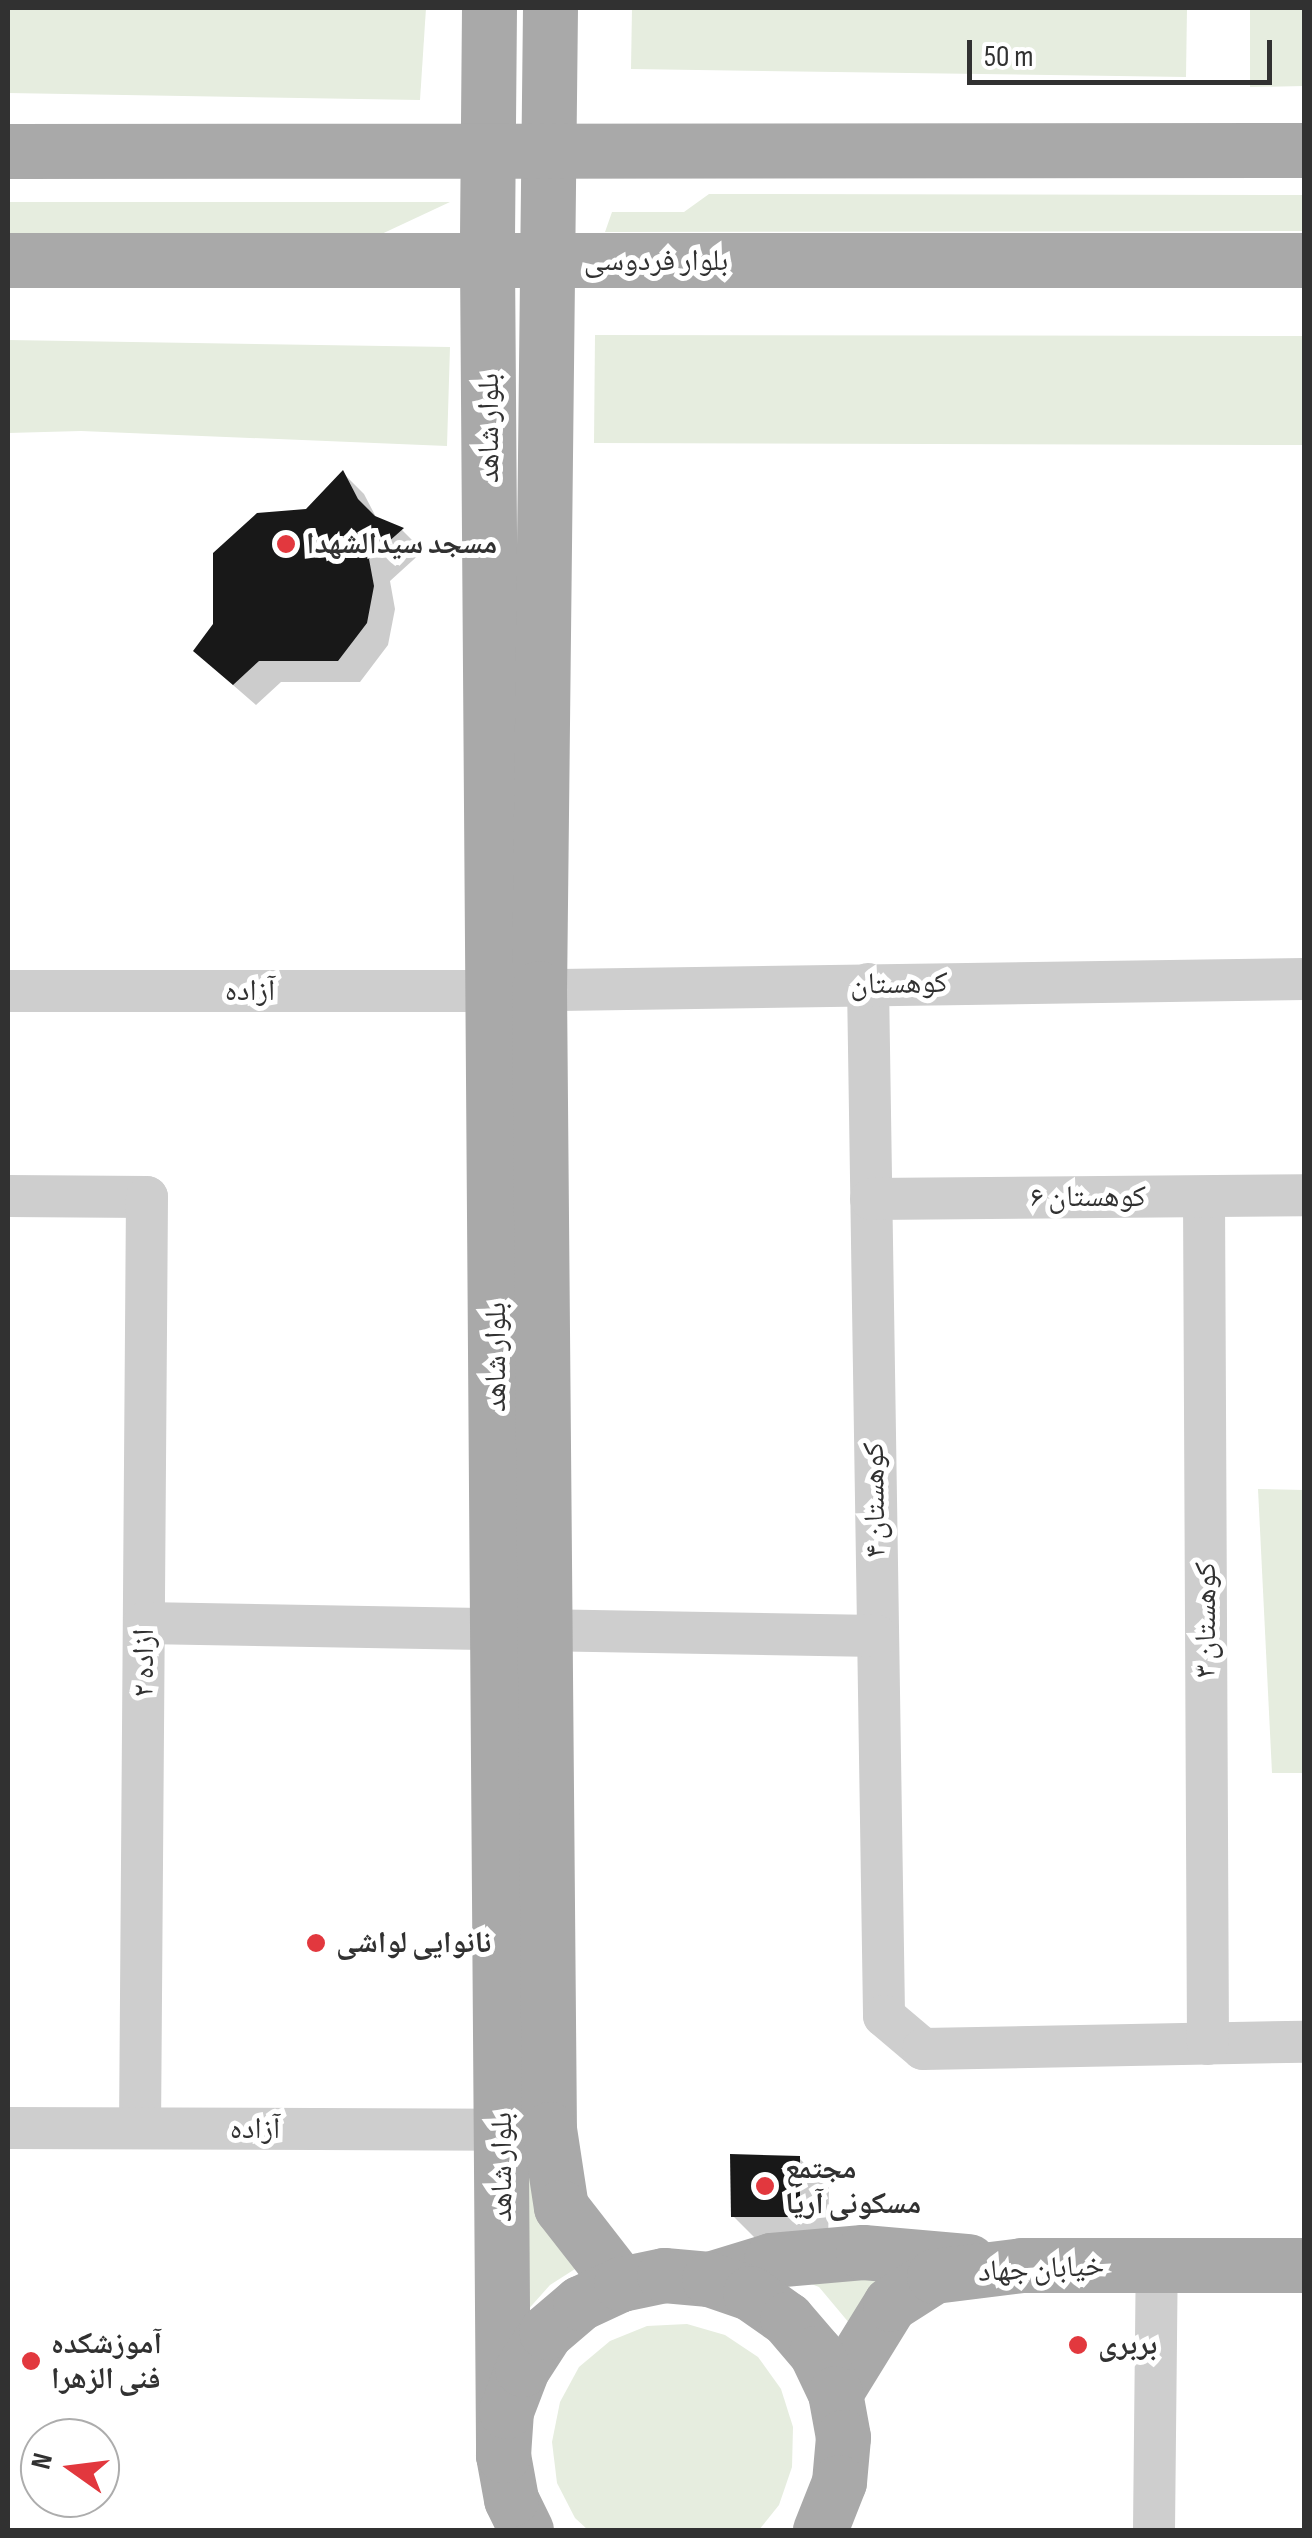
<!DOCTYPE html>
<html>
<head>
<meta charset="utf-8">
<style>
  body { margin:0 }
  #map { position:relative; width:1312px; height:2538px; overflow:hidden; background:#fff; font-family:"Sofia Sans Condensed","Noto Naskh Arabic",sans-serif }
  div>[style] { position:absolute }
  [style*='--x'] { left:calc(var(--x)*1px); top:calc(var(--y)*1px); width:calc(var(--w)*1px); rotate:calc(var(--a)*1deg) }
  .green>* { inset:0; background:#e6eddf }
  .shadow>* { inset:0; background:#0003 }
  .building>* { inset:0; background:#181818 }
  .minor>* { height:42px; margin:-21px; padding:0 21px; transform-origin:21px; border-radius:21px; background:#cecece }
  .major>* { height:55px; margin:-27.5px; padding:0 27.5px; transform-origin:27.5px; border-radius:27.5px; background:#a9a9a9 }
  .dots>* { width:28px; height:28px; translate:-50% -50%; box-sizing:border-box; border:5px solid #fff; border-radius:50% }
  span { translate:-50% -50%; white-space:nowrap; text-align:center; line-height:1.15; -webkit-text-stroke:10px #fff; paint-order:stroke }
  .street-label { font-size:30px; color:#313131 }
  .poi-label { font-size:30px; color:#313131; font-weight:700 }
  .left { translate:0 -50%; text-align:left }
  .frame { position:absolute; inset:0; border:10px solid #313131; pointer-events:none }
  .north { position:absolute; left:20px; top:2418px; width:100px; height:100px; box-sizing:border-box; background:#fff; border:2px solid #adadad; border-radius:50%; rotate:284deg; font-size:28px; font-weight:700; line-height:40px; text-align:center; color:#313131 }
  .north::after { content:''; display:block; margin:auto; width:35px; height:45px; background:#e2383e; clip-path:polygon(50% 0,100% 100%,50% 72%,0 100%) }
  .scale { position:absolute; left:967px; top:40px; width:305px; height:45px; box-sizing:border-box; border:5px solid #313131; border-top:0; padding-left:12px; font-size:30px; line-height:35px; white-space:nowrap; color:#313131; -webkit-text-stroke:8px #fff; paint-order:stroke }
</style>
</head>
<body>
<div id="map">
  <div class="green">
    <i style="clip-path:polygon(8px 8px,426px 8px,420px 100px,8px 93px)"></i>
    <i style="clip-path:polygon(632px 8px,1187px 8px,1186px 77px,631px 69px)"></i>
    <i style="clip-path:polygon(1250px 8px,1304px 8px,1304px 86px,1250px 87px)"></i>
    <i style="clip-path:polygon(709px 194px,1304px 195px,1304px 231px,605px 232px,612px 212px,684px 212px)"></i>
    <i style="clip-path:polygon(8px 202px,450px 202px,373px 238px,8px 237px)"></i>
    <i style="clip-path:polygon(595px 335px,1304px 336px,1304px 445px,594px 443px)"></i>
    <i style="clip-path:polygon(8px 340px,450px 347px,447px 446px,81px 431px,8px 433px)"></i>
    <i style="clip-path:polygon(1258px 1489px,1304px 1490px,1304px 1773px,1272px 1773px)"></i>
    <i style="clip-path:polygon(523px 2114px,575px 2269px,550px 2285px,525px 2313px)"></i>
    <i style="clip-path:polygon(911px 2268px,855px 2330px,819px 2287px,796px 2278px)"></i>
    <i style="clip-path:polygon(687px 2324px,725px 2335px,758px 2357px,781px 2389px,793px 2427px,792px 2467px,779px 2505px,759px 2530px,588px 2530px,575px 2518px,557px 2483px,552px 2442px,560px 2402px,579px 2367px,610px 2341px,647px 2326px)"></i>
  </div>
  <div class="shadow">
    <i style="clip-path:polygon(343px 473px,364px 494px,377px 519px,402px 530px,423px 551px,390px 581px,395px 609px,388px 645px,360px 682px,281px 682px,256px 705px,218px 672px,307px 511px)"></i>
    <i style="clip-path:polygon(799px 2158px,829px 2188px,828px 2245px,763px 2246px,733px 2216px)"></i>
  </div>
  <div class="building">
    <i style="clip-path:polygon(343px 470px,358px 499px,375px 516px,404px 528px,369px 559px,374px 586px,367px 623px,338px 661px,259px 661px,233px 685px,193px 651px,213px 624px,213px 553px,257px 513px,306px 509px)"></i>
    <i style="clip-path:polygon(730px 2154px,800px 2156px,800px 2217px,731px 2217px)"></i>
  </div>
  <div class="minor">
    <i style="--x:868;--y:984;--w:1032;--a:89.11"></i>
    <i style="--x:884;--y:2016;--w:51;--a:40.2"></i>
    <i style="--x:923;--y:2049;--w:381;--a:-1.1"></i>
    <i style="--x:8;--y:991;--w:485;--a:0"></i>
    <i style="--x:493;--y:991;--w:811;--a:-0.85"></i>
    <i style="--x:8;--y:1196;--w:139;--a:0.4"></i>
    <i style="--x:147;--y:1197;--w:931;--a:90.43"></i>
    <i style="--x:1204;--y:1197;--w:847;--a:89.73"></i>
    <i style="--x:871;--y:1199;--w:433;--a:-0.5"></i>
    <i style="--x:144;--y:1623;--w:733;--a:1.02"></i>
    <i style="--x:8;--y:2128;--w:494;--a:0.2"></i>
    <i style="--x:1154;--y:2530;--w:265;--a:-89.4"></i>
  </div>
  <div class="major">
    <i style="--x:489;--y:8;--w:252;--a:90.5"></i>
    <i style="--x:487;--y:260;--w:2195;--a:89.58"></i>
    <i style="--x:550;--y:8;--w:980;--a:90.64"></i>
    <i style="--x:539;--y:988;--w:1141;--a:89.5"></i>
    <i style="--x:549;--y:2129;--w:79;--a:81.3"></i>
    <i style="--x:561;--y:2207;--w:98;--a:52.1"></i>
    <i style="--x:8;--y:151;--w:1296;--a:-0.04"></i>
    <i style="--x:8;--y:260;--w:1296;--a:0"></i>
    <i style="--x:709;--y:2279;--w:65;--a:-17"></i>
    <i style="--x:771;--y:2260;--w:92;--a:-5"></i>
    <i style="--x:863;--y:2252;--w:106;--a:4.9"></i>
    <i style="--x:835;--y:2393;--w:105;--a:-58.3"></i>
    <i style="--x:890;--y:2304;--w:52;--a:-32.5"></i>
    <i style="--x:934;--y:2276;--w:89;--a:-7.1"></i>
    <i style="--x:1022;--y:2265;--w:282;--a:0"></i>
    <i style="--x:526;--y:2530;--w:34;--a:-116"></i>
    <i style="--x:511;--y:2499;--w:45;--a:-100.3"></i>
    <i style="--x:503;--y:2455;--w:44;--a:-86.1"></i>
    <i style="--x:506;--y:2411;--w:45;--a:-69.1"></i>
    <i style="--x:522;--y:2369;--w:44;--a:-57"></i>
    <i style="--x:546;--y:2332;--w:45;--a:-40.5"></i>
    <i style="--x:580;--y:2303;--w:45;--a:-24.9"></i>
    <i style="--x:621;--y:2284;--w:44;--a:-11.8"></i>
    <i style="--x:664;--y:2275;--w:45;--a:5.1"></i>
    <i style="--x:709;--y:2279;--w:43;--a:18.9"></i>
    <i style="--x:750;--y:2293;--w:45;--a:35.1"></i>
    <i style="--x:787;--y:2319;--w:45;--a:49.5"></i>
    <i style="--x:816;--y:2353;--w:44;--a:64.6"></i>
    <i style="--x:835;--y:2393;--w:45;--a:79.7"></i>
    <i style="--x:843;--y:2437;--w:45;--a:95.1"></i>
    <i style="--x:839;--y:2482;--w:52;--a:111.6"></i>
  </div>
  <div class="dots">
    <i style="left:286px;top:544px;background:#e2383e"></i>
    <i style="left:316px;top:1943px;background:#e2383e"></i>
    <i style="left:765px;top:2186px;background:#e2383e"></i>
    <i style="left:1078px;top:2345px;background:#e2383e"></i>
    <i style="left:31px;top:2361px;background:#e2383e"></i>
  </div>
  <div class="street-label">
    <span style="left:656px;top:261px">بلوار فردوسی</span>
    <span style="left:489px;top:428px;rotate:-90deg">بلوار شاهد</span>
    <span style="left:899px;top:984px;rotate:-1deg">کوهستان</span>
    <span style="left:250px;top:991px">آزاده</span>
    <span style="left:1088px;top:1197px">کوهستان ۶</span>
    <span style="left:496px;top:1357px;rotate:-90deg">بلوار شاهد</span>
    <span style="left:875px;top:1500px;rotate:-91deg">کوهستان ۴</span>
    <span style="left:1206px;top:1620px;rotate:-90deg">کوهستان ۳</span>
    <span style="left:144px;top:1663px;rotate:-90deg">ازاده ۲</span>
    <span style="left:255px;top:2129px">آزاده</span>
    <span style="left:502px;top:2167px;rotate:-90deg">بلوار شاهد</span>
    <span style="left:1041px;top:2269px;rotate:-3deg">خیابان جهاد</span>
  </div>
  <div class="poi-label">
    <span class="left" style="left:306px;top:544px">مسجد سیدالشهدا</span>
    <span class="left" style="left:336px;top:1943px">نانوایی لواشی</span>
    <span class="left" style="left:785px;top:2186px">مجتمع<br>مسکونی آریا</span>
    <span class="left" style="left:51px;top:2361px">آموزشکده<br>فنی الزهرا</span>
    <span class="left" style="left:1098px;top:2345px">بربری</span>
  </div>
  <div class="frame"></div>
  <div class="north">N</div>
  <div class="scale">50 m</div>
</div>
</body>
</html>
